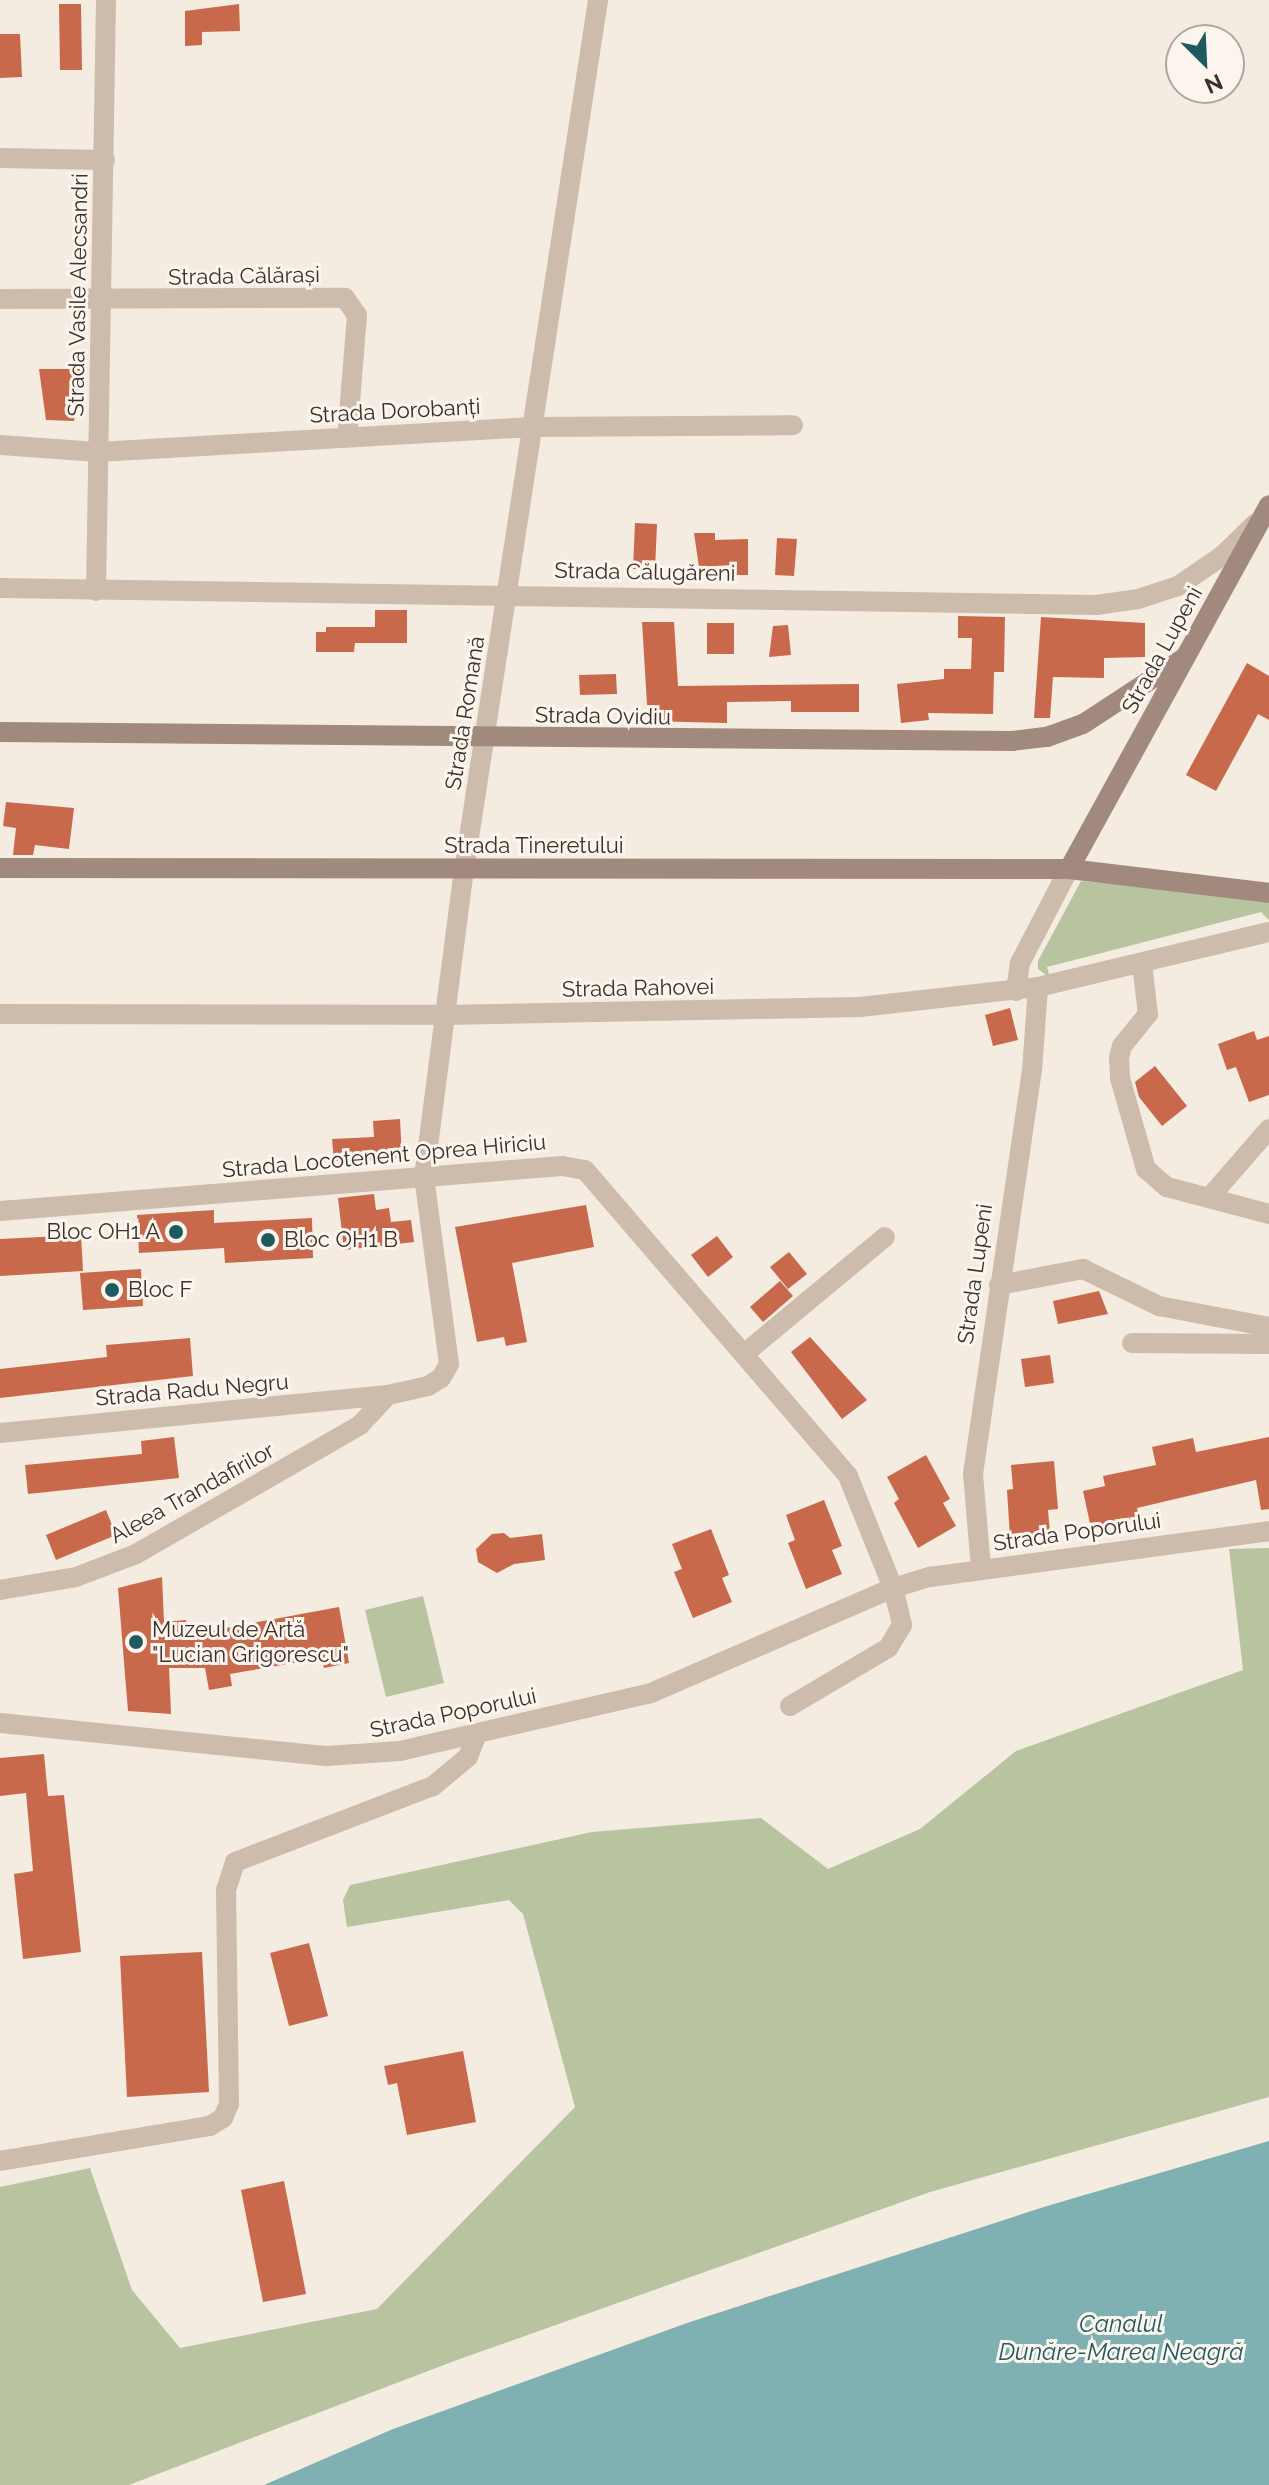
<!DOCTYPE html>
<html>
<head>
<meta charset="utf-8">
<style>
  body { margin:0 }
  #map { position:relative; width:1269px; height:2485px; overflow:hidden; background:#f4ebe1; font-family:Raleway,sans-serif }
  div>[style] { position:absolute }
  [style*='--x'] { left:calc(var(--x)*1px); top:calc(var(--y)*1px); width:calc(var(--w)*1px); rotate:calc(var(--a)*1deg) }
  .green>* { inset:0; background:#b8c4a0 }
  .water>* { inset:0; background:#7fb0b2 }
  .building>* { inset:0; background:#c8694b }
  .minor>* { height:20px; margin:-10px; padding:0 10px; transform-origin:10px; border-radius:10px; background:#cdbbac }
  .secondary>* { height:20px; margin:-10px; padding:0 10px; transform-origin:10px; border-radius:10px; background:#a18a7d }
  .dots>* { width:22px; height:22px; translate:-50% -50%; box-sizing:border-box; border:4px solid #fbf5ee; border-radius:50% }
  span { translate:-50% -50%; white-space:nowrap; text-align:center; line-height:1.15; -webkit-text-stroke:6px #fbf5ee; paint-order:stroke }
  .street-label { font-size:22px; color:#3b302b }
  .poi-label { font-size:22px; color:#3b302b }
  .right { translate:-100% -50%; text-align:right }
  .left { translate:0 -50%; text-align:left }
  .water-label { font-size:24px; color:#1f5a5e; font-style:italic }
  .north { position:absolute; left:1165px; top:24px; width:80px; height:80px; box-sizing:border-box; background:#fbf5ee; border:2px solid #aea6a0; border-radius:50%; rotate:156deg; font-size:22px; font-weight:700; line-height:32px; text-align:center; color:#3b302b }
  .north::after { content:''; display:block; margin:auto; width:28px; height:36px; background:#1f5a5e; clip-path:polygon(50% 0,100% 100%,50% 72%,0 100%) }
</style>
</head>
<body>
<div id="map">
  <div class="green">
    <i style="clip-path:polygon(1081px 881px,1269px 899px,1269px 920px,1261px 912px,1047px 967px,1050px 978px,1038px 969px,1038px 961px)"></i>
    <i style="clip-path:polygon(1269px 1548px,1269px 2097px,930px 2192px,457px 2360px,129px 2485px,0 2485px,0 2187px,90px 2168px,132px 2290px,180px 2348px,377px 2309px,575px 2107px,523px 1914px,509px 1900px,347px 1927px,343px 1900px,350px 1885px,592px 1832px,761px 1818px,828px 1869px,920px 1829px,1016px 1751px,1243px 1670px,1229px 1549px)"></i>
    <i style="clip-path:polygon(423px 1596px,444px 1683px,386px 1697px,365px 1610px)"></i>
  </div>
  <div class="water">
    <i style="clip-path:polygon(1269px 2141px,1269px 2485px,264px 2485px,393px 2429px,690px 2322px,1047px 2206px)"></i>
  </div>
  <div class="building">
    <i style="clip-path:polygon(59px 4px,81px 4px,82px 70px,60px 70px)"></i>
    <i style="clip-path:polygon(239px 4px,240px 31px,202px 32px,202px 45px,185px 46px,185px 11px)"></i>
    <i style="clip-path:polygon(0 34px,20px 34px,22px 77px,0 78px)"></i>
    <i style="clip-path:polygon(39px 369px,82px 369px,74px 421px,46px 420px)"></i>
    <i style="clip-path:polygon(635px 523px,657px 524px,655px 570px,633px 569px)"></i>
    <i style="clip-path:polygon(694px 533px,715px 533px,715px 540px,748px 539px,748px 575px,732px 575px,732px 565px,699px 567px)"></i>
    <i style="clip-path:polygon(777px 538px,797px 539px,794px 576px,775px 575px)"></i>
    <i style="clip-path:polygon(375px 610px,407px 610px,407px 643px,355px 643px,354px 652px,316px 652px,316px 632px,326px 632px,326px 627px,375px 627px)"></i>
    <i style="clip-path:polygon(958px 616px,1005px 617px,1004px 672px,994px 672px,993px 714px,928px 713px,929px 720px,901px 723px,897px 684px,944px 679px,944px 669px,971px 669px,972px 638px,958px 638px)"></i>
    <i style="clip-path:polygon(1041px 617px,1145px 623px,1145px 657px,1104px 658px,1104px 678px,1053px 677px,1050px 718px,1034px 718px)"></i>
    <i style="clip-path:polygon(642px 622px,674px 622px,678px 686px,859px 684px,859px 712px,791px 712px,791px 701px,727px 702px,727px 723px,648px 721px)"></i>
    <i style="clip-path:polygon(707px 623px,734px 623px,734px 654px,707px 654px)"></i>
    <i style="clip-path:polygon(788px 625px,791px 655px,769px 657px,773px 626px)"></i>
    <i style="clip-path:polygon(1247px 663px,1269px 676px,1269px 720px,1258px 714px,1216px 791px,1186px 775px)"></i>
    <i style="clip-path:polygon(616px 674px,617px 694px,580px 695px,579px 675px)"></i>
    <i style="clip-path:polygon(6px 802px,74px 808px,69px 849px,35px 845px,33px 855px,13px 855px,16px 828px,3px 826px)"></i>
    <i style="clip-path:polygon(1010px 1008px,1018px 1040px,993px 1046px,985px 1015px)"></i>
    <i style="clip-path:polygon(1254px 1031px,1257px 1040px,1269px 1036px,1269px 1095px,1249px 1102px,1236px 1067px,1227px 1070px,1218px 1044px)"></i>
    <i style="clip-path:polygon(1155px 1066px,1187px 1106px,1162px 1126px,1139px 1097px,1135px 1082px)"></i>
    <i style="clip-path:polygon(400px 1119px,402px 1158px,334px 1161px,332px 1139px,374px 1137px,373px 1121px)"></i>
    <i style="clip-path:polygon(374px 1194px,376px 1210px,389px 1208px,391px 1222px,411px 1220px,414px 1242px,344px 1250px,338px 1198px)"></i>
    <i style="clip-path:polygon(586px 1205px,594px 1247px,512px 1263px,527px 1342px,506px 1346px,504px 1337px,477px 1342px,455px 1227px)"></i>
    <i style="clip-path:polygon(214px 1210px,214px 1223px,312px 1218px,313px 1258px,225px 1263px,224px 1248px,139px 1253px,137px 1215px)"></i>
    <i style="clip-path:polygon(81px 1235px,83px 1271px,0 1276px,0 1239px)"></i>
    <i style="clip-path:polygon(717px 1236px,733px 1257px,708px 1277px,691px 1255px)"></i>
    <i style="clip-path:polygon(789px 1252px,807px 1274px,788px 1289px,770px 1267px)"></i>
    <i style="clip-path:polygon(141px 1269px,143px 1306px,83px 1310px,80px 1273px)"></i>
    <i style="clip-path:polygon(780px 1281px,793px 1296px,763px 1322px,750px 1307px)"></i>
    <i style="clip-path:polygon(1099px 1291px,1108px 1314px,1058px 1324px,1053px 1301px)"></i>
    <i style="clip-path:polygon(810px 1337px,867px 1400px,842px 1419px,791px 1352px)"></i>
    <i style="clip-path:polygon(190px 1338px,193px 1376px,0 1398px,0 1369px,107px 1357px,106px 1345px)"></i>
    <i style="clip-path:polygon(1050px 1355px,1054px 1383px,1025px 1387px,1021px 1359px)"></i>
    <i style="clip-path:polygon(174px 1437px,179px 1478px,28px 1494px,25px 1465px,142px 1454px,141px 1441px)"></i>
    <i style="clip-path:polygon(1269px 1437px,1269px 1509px,1261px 1510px,1256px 1480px,1137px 1508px,1139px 1517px,1091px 1528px,1083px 1491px,1105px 1486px,1103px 1476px,1156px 1465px,1152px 1447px,1193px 1438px,1196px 1452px)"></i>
    <i style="clip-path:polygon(926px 1455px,950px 1499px,943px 1503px,956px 1526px,918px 1548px,894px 1503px,899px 1499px,887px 1477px)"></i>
    <i style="clip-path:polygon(1054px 1461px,1058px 1509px,1048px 1510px,1050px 1533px,1010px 1537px,1007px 1490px,1013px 1489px,1011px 1465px)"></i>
    <i style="clip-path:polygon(824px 1500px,842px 1546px,832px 1550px,842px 1574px,806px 1589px,788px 1543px,795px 1540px,786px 1515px)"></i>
    <i style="clip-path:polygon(106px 1510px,116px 1535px,56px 1560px,46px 1535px)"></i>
    <i style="clip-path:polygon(711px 1529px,729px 1575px,722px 1578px,732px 1602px,693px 1618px,674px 1572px,682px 1569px,672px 1544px)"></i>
    <i style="clip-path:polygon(504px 1533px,510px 1538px,542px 1534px,545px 1560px,514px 1564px,497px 1573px,478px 1562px,476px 1549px,492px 1534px)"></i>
    <i style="clip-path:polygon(162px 1577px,164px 1622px,186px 1620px,188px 1635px,339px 1607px,349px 1663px,324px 1668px,322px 1658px,230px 1674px,232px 1686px,209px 1690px,205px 1668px,169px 1668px,171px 1714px,128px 1711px,118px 1588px)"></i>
    <i style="clip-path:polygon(44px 1754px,48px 1796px,64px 1795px,81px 1952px,23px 1959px,14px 1874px,33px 1871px,26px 1793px,0 1796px,0 1758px)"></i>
    <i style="clip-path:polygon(309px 1943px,328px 2016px,289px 2026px,270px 1953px)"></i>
    <i style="clip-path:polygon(202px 1952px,209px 2092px,127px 2097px,120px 1956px)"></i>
    <i style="clip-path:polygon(463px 2051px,476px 2122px,407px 2135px,397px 2083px,388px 2085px,384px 2066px)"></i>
    <i style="clip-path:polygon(284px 2181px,306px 2294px,263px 2302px,241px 2190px)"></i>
  </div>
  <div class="minor">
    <i style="--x:0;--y:158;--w:105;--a:1.1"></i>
    <i style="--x:0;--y:299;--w:345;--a:-0.2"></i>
    <i style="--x:345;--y:298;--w:21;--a:55"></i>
    <i style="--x:357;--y:315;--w:123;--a:94.6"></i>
    <i style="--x:0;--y:445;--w:98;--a:4.1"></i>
    <i style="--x:98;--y:452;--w:436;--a:-3.3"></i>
    <i style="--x:533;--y:427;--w:260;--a:-0.4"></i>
    <i style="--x:0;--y:588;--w:1096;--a:0.89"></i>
    <i style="--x:1096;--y:605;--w:42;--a:-8.1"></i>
    <i style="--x:1138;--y:599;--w:42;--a:-18"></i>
    <i style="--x:1178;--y:586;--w:53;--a:-34.3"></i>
    <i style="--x:1222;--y:556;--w:47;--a:-44.1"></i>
    <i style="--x:96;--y:591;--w:591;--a:-89.03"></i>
    <i style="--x:1142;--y:964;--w:50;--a:83.2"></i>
    <i style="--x:1148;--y:1014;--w:41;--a:129.1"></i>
    <i style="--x:1122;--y:1046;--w:12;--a:104"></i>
    <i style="--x:1119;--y:1058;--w:20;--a:87"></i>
    <i style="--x:1120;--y:1078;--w:95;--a:74.1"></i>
    <i style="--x:1146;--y:1169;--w:28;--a:41"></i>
    <i style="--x:1167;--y:1187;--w:106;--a:14.8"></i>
    <i style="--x:1016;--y:991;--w:28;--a:-82"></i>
    <i style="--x:1020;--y:963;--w:106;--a:-62.5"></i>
    <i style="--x:0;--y:1014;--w:443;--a:0.1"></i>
    <i style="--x:443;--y:1015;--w:417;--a:-1.1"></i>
    <i style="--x:860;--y:1007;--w:179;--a:-6.4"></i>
    <i style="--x:1038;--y:987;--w:237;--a:-13.4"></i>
    <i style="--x:1209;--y:1198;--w:91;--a:-49"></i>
    <i style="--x:0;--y:1211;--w:564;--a:-4.58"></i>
    <i style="--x:562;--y:1166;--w:23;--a:10"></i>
    <i style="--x:585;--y:1170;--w:403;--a:49.3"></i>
    <i style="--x:848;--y:1476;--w:121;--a:68.1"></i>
    <i style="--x:893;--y:1588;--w:38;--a:76"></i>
    <i style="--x:902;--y:1625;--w:27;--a:121"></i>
    <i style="--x:888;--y:1648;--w:114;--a:149.4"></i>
    <i style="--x:999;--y:1285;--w:86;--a:-10.8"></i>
    <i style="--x:1083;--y:1269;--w:85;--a:26"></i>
    <i style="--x:1159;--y:1306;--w:112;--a:10.8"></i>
    <i style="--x:1132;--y:1343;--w:137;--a:0.4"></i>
    <i style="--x:744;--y:1354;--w:183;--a:-39.7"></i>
    <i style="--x:0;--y:1433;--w:390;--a:-5.6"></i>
    <i style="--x:388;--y:1395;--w:41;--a:-12.7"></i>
    <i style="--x:428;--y:1386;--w:15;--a:-32"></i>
    <i style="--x:441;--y:1378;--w:16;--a:-60"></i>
    <i style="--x:449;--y:1364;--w:189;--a:-97.6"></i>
    <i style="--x:424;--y:1177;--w:310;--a:-82.6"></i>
    <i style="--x:464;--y:870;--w:880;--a:-81.24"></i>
    <i style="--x:981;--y:1569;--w:95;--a:-94.8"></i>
    <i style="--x:973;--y:1474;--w:407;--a:-81.7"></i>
    <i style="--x:1032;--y:1071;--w:84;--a:-85.9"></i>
    <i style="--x:0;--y:1590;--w:77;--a:-9.7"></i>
    <i style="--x:76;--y:1577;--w:64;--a:-21"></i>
    <i style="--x:136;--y:1554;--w:258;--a:-29.9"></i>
    <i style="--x:360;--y:1425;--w:41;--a:-47"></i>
    <i style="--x:0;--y:1723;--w:329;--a:5.8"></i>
    <i style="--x:327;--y:1756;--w:73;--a:-3.9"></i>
    <i style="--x:400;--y:1751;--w:258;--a:-13"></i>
    <i style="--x:651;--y:1693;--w:264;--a:-23.5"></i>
    <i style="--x:893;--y:1588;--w:39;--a:-17"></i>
    <i style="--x:930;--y:1577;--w:342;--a:-7.7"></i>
    <i style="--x:0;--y:2161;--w:213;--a:-9.5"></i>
    <i style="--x:210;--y:2126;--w:15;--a:-32"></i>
    <i style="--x:223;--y:2118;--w:15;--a:-67"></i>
    <i style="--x:229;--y:2104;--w:214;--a:-90.8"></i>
    <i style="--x:226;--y:1890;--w:29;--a:-72"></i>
    <i style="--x:235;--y:1862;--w:212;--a:-21"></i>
    <i style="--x:433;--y:1786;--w:45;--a:-39.6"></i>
    <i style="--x:468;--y:1757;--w:25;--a:-69"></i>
  </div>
  <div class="secondary">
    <i style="--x:0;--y:732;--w:1012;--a:0.51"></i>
    <i style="--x:1012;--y:741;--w:35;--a:-7"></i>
    <i style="--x:1047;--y:737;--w:38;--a:-20"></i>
    <i style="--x:1083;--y:724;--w:121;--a:-33.2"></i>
    <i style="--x:0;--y:868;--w:1069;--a:0.05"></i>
    <i style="--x:1069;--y:869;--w:201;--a:6.8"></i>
    <i style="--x:1069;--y:869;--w:415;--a:-61.2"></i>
  </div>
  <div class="dots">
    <i style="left:176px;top:1232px;background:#1f5a5e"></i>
    <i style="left:268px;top:1240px;background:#1f5a5e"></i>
    <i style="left:112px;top:1290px;background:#1f5a5e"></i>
    <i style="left:136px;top:1642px;background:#1f5a5e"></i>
  </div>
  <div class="street-label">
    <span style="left:244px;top:276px;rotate:-1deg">Strada Călărași</span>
    <span style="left:78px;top:295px;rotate:-89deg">Strada Vasile Alecsandri</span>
    <span style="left:395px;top:411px;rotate:-3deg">Strada Dorobanți</span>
    <span style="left:645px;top:572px;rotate:1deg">Strada Călugăreni</span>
    <span style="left:1162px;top:650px;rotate:-61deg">Strada Lupeni</span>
    <span style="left:465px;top:713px;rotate:-81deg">Strada Romană</span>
    <span style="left:603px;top:716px;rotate:1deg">Strada Ovidiu</span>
    <span style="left:534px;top:846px">Strada Tineretului</span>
    <span style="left:638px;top:988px;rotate:-1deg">Strada Rahovei</span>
    <span style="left:384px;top:1156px;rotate:-5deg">Strada Locotenent Oprea Hiriciu</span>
    <span style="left:975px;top:1274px;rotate:-82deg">Strada Lupeni</span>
    <span style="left:192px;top:1390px;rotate:-5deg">Strada Radu Negru</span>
    <span style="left:192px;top:1493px;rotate:-29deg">Aleea Trandafirilor</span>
    <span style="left:1077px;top:1532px;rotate:-8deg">Strada Poporului</span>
    <span style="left:453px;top:1713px;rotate:-12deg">Strada Poporului</span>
  </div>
  <div class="poi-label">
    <span class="right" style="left:160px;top:1232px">Bloc OH1 A</span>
    <span class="left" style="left:284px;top:1240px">Bloc OH1 B</span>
    <span class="left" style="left:128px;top:1290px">Bloc F</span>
    <span class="left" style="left:152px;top:1642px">Muzeul de Artă<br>"Lucian Grigorescu"</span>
  </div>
  <div class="water-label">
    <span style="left:1121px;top:2338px">Canalul<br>Dunăre-Marea Neagră</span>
  </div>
  <div class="north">N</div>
</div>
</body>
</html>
